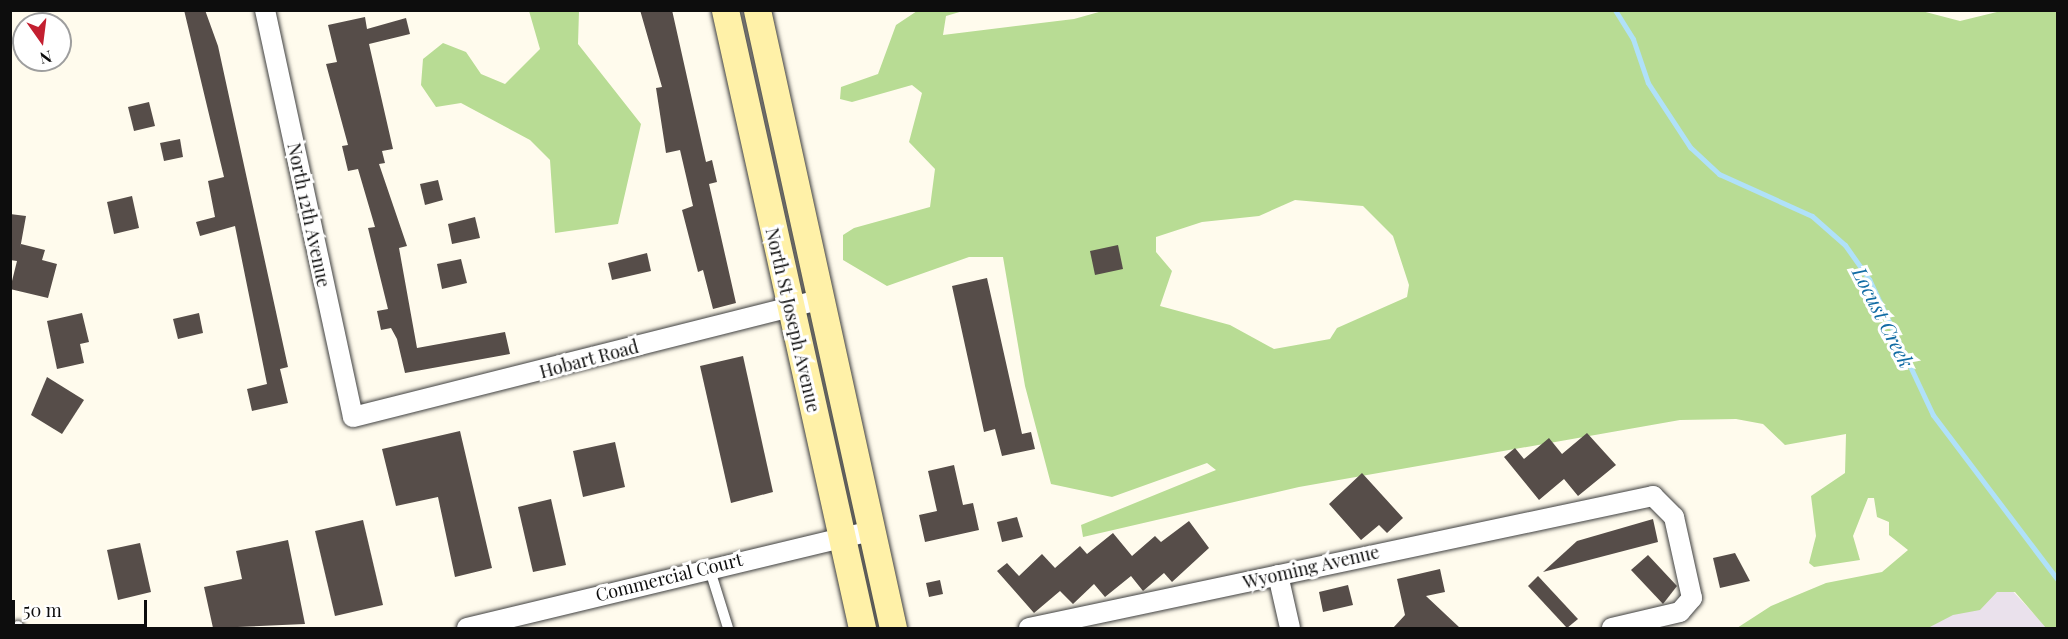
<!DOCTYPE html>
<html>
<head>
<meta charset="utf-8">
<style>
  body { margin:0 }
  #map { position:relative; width:2068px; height:639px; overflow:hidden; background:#fffbed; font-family:"Playfair Display",serif }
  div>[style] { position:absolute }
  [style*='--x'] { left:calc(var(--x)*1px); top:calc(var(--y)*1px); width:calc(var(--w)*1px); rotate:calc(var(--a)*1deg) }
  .industrial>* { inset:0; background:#eae1ec }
  .forest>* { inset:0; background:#b8dc94 }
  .stream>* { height:5px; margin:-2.5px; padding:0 2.5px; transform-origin:2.5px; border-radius:2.5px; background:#b0e1f9 }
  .building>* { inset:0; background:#564d49 }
  .roads { filter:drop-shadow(0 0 2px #404040) drop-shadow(0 0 2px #404040) }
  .lane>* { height:10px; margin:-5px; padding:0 5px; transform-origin:5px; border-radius:5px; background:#fff }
  .street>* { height:20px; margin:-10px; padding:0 10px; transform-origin:10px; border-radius:10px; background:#fff }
  .secondary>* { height:27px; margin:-13.5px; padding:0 13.5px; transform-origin:13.5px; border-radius:13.5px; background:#fff1a8 }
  span { translate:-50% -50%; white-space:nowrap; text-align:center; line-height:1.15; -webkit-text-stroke:6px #fff; paint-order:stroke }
  .street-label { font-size:18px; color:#0d0d0d }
  .water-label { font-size:20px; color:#116ca4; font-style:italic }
  .frame { position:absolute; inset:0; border:12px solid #0d0d0d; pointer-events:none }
  .north { position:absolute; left:12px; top:12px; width:60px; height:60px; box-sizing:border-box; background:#fff; border:2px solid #9e9e9e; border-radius:50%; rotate:166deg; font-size:16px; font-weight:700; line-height:24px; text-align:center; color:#0d0d0d }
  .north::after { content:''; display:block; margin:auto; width:21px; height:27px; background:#c31f30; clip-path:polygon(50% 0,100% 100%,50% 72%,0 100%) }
  .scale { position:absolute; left:12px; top:600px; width:135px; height:27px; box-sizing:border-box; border:3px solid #0d0d0d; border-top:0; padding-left:8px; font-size:18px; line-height:21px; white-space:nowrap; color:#0d0d0d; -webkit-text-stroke:4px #fff; paint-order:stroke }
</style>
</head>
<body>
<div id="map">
  <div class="industrial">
    <i style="clip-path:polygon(2007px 585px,2047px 628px,1842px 628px)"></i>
  </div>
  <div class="forest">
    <i style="clip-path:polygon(evenodd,1106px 10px,1918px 10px,1960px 21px,2001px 11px,2057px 11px,2057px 628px,2046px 628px,2015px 592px,1997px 592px,1980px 610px,1953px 615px,1928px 628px,1737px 628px,1771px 606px,1826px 583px,1882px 572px,1908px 550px,1889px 535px,1889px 522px,1877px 517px,1874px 498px,1868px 498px,1853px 536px,1860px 560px,1814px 567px,1809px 563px,1816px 536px,1811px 496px,1845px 473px,1846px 434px,1785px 445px,1763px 424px,1736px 419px,1680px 420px,1299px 487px,1083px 537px,1081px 525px,1216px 470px,1207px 463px,1112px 497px,1051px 484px,1025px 386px,1003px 257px,969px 257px,887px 286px,843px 260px,843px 235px,854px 228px,930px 207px,935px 169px,909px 142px,922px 93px,912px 85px,852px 102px,840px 99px,841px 87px,878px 74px,896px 25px,917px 11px,963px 11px,946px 16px,943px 35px,1074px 19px,1106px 10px,1295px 200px,1363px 206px,1393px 236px,1409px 285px,1407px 297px,1337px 328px,1330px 339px,1274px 349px,1230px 325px,1160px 306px,1172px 271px,1156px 252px,1156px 237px,1202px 222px,1259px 216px,1295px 200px)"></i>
    <i style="clip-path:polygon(529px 11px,579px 11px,578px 44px,641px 124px,618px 224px,555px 233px,550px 160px,530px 140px,461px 103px,436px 107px,421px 85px,423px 59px,443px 43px,466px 52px,481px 74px,505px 84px,540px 49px)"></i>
  </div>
  <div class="stream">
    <i style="--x:1615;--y:10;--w:34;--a:58"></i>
    <i style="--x:1633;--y:39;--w:46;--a:71.2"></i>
    <i style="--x:1648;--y:83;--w:77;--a:56.7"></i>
    <i style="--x:1690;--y:147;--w:40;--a:43"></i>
    <i style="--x:1719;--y:174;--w:102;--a:24.3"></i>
    <i style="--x:1812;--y:216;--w:44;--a:41.3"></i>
    <i style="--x:1845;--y:245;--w:42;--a:54.8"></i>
    <i style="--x:1869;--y:279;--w:150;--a:64.8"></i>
    <i style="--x:1933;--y:415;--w:207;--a:52.9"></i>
  </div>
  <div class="building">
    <i style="clip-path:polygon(184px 10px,205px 10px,218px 46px,288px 367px,280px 369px,288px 403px,252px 411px,247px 389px,267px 384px,235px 226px,200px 236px,196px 222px,215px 217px,208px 181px,224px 177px)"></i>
    <i style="clip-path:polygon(640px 10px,672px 10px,706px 162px,712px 160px,717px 182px,709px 184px,736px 303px,713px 309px,703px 270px,698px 272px,682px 210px,693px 206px,680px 150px,666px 153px,656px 88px,662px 87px)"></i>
    <i style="clip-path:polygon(365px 17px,367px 29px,406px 18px,410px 34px,369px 44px,393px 149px,382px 151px,385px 163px,379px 164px,407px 246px,399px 248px,417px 348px,505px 332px,510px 354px,405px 373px,397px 339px,391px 328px,381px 330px,377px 311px,388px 309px,368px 228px,375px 227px,358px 169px,348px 171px,342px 146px,348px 145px,326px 64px,337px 62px,328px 25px)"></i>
    <i style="clip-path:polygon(149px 102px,155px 126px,134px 131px,128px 107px)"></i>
    <i style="clip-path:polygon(180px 139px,183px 157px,164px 161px,160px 143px)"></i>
    <i style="clip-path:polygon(438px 180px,443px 200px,425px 205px,420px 184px)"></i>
    <i style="clip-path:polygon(132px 196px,139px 228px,114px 234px,107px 202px)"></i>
    <i style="clip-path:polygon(10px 214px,26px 216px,20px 249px,21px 244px,45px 250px,42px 260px,57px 264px,48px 298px,10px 289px,17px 261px,10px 260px)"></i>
    <i style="clip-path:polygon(475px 217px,480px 238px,452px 244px,448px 224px)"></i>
    <i style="clip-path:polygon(1118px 245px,1123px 269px,1095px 275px,1090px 251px)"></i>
    <i style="clip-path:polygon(647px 253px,651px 271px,612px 280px,608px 263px)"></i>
    <i style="clip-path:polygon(461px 259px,467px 283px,442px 289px,437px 264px)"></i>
    <i style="clip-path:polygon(987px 278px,1022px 434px,1031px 432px,1035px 449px,1002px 456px,995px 429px,984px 432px,952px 286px)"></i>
    <i style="clip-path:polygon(82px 313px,89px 342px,80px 344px,84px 363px,57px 369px,47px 321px)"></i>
    <i style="clip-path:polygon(199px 313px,203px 333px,178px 339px,173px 319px)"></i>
    <i style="clip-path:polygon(743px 356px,773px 492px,731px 503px,700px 366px)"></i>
    <i style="clip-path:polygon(47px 377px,84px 400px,62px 434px,31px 415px)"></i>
    <i style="clip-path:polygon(460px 431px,492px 568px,455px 577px,438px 497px,396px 506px,382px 449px)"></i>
    <i style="clip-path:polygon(1587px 433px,1616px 465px,1578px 496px,1564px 479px,1539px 500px,1504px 457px,1515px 448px,1524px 459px,1549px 438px,1562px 454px)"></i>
    <i style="clip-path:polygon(615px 442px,625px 487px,583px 497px,573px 451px)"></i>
    <i style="clip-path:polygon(954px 465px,963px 505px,973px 503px,979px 530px,925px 542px,919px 515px,937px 511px,928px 471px)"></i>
    <i style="clip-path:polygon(1362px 473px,1403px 518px,1387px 533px,1379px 525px,1361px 540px,1329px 504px)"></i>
    <i style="clip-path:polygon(551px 499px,566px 565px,533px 572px,518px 507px)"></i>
    <i style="clip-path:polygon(1017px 517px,1023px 537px,1002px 542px,997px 522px)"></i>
    <i style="clip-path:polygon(1653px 519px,1658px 542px,1543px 572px,1577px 541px)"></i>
    <i style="clip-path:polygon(363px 520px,383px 605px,335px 616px,315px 531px)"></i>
    <i style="clip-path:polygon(1189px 521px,1209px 548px,1172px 582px,1164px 573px,1143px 591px,1131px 576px,1105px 597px,1094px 584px,1073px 604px,1060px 591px,1034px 613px,997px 571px,1007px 563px,1019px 576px,1042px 554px,1055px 568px,1080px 546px,1087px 554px,1113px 533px,1132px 556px,1155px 536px,1161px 542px)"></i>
    <i style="clip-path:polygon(288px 540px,305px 624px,213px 628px,204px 587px,242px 579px,236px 551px)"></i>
    <i style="clip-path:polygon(140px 543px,151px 592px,118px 600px,107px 550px)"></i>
    <i style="clip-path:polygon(1735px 553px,1750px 581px,1720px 588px,1713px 558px)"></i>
    <i style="clip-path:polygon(1648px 555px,1677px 586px,1663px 604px,1631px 570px)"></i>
    <i style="clip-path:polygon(1440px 569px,1445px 592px,1426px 596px,1460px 628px,1393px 628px,1405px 615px,1397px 579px)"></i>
    <i style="clip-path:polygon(1538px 576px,1578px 619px,1567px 628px,1528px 586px)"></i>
    <i style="clip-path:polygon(940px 580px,943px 594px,929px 597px,926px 583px)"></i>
    <i style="clip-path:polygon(1348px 585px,1353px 605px,1323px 612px,1319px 592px)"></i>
  </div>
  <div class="roads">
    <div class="lane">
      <i style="--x:709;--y:567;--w:64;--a:72.7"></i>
      <i style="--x:18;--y:626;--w:2;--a:63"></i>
    </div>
    <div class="street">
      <i style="--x:265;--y:10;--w:416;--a:77.8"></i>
      <i style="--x:353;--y:417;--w:484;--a:-14.1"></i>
      <i style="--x:1278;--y:575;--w:54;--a:77.2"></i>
      <i style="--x:467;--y:628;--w:415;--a:-13.5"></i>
      <i style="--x:1029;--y:628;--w:638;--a:-11.94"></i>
      <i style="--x:1653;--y:496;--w:30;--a:45"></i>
      <i style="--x:1674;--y:517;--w:83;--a:77.5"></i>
      <i style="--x:1692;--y:598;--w:18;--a:131"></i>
      <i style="--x:1680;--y:612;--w:70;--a:166.8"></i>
    </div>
    <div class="secondary">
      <i style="--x:725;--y:10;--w:633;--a:77.5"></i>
      <i style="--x:757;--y:10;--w:633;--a:77.59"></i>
    </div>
  </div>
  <div class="street-label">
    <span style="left:309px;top:215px;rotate:78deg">North 12th Avenue</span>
    <span style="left:793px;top:320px;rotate:77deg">North St Joseph Avenue</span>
    <span style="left:589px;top:359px;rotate:-15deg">Hobart Road</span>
    <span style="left:1311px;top:567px;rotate:-13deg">Wyoming Avenue</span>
    <span style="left:669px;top:577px;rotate:-14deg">Commercial Court</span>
  </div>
  <div class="water-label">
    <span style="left:1884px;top:317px;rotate:63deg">Locust Creek</span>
  </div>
  <div class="frame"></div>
  <div class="north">N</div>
  <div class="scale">50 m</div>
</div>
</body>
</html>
